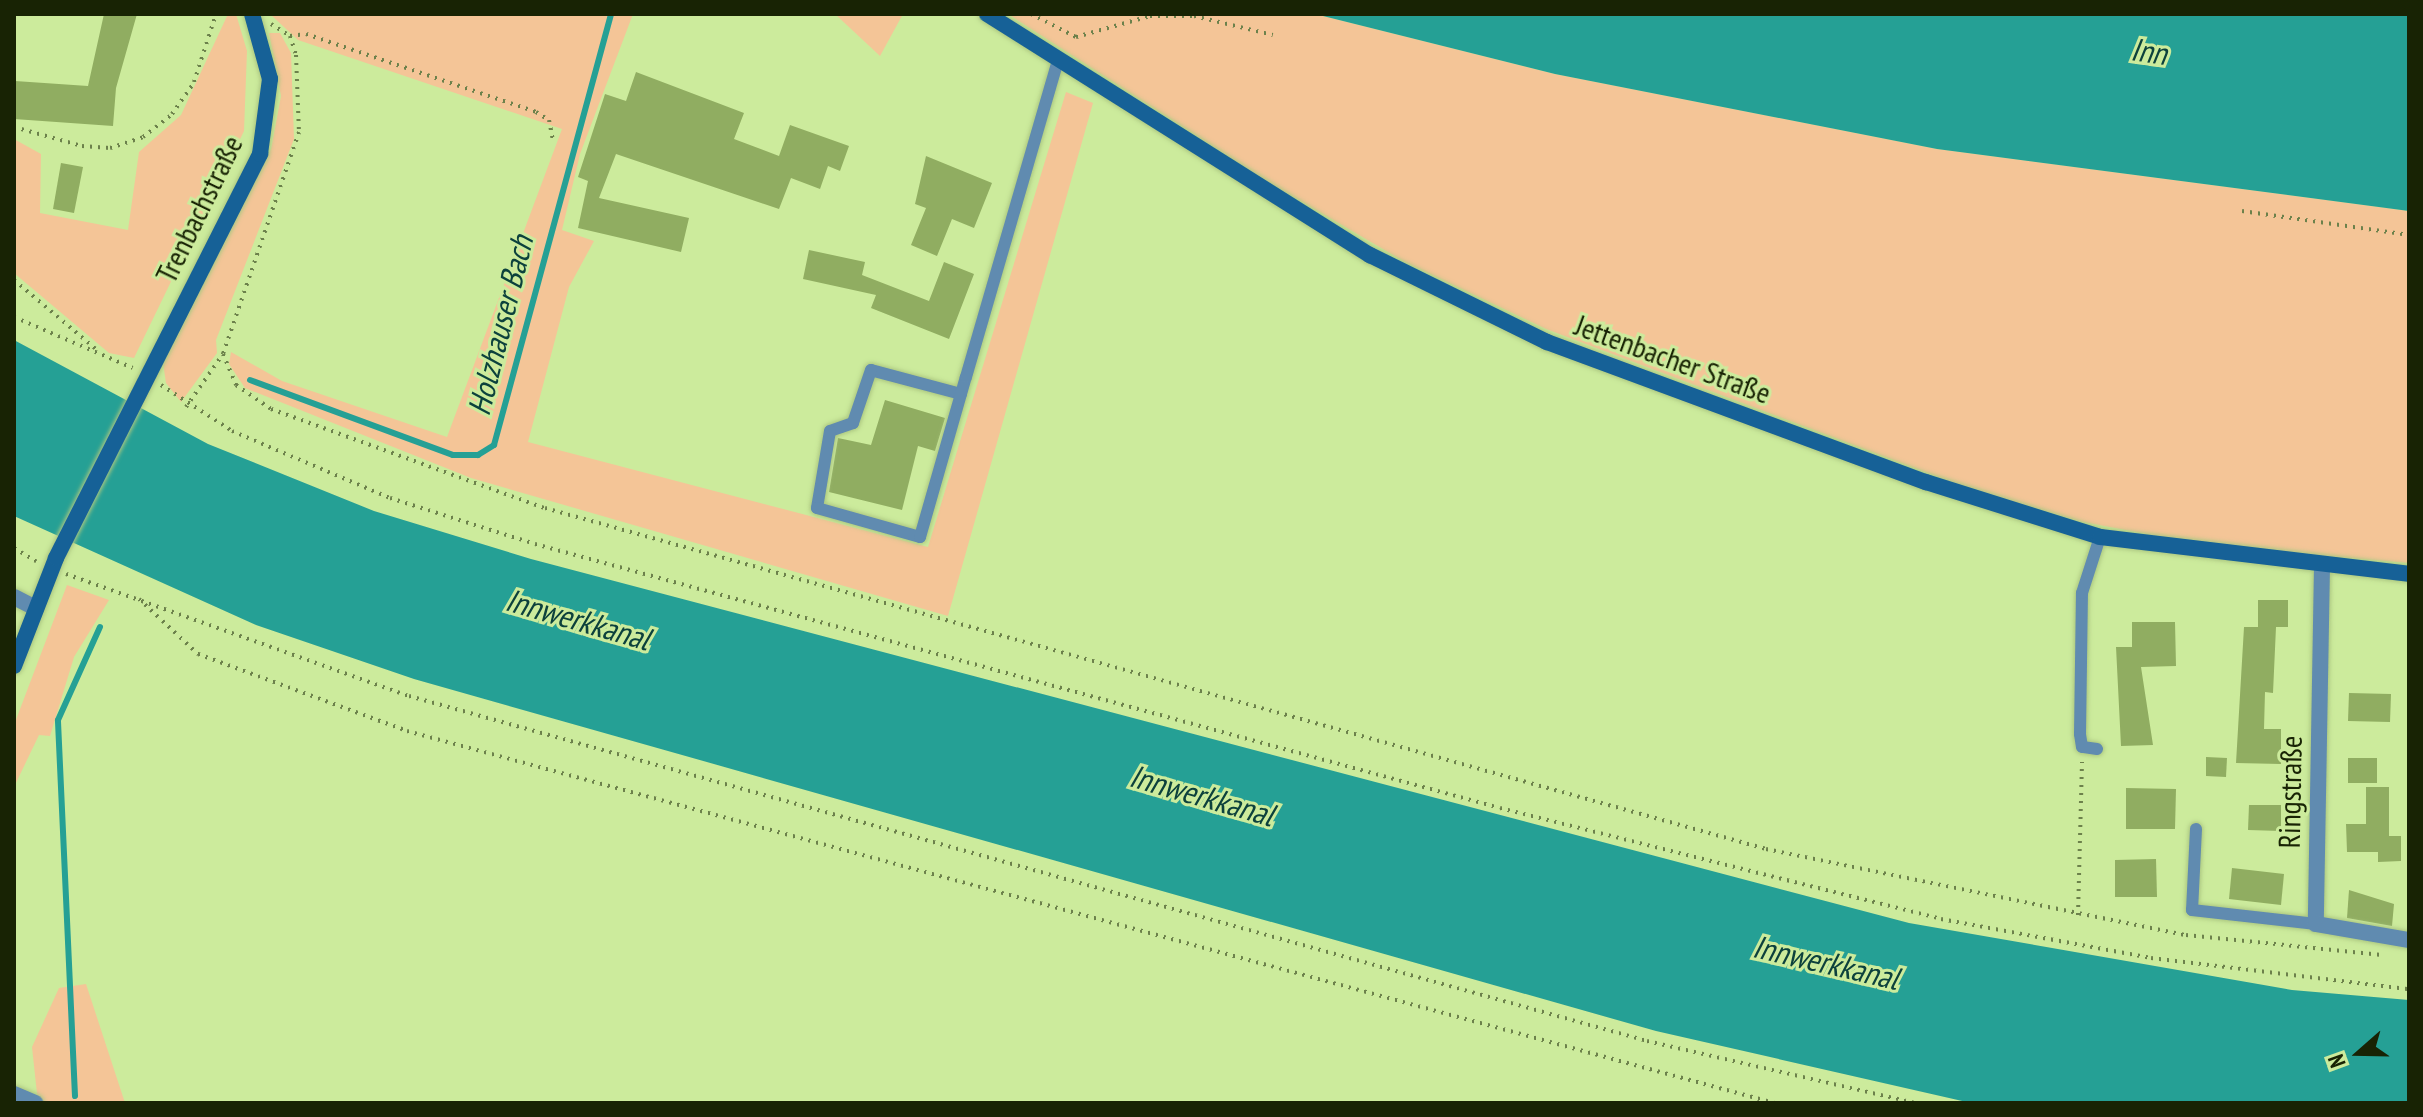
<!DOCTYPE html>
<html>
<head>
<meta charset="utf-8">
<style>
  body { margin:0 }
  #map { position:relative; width:2423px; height:1117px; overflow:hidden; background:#cceb9c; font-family:"PT Sans Narrow",sans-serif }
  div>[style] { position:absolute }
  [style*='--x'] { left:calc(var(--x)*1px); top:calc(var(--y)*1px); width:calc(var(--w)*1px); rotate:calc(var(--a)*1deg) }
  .green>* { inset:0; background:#f4c597 }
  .water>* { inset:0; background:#25a095 }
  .stream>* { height:6px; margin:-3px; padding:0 3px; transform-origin:3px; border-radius:3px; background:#25a095 }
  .building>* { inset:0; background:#90ad61 }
  .path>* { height:4px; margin-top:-2px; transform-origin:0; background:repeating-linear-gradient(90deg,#6c814b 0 2px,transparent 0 8px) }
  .roads { filter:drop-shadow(0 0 2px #acc781) drop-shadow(0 0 2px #acc781) }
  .lane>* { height:12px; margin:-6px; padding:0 6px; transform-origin:6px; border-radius:6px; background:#608bb0 }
  .street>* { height:16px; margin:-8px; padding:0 8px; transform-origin:8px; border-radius:8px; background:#608bb0 }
  .secondary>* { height:16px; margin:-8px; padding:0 8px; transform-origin:8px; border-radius:8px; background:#166197 }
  span { translate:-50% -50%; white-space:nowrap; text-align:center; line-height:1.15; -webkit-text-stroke:6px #cceb9c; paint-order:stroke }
  .street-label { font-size:30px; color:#182304 }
  .water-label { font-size:32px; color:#0c413c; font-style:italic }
  .frame { position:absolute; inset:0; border:16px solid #182304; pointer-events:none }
  .north { position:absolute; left:2319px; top:1013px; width:80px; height:80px; -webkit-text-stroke:6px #cceb9c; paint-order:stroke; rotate:250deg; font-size:22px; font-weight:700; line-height:32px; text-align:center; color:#182304 }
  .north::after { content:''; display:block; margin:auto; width:28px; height:36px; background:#182304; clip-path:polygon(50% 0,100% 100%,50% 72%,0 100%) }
</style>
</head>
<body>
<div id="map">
  <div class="green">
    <i style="clip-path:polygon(228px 14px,236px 14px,247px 51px,244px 131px,134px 358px,109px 353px,14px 273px,14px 139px,41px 154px,40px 213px,128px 230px,139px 152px,181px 115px)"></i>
    <i style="clip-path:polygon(270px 14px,633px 14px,580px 154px,562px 230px,594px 241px,569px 287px,528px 442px,928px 547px,1066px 92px,1093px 103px,948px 616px,471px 478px,245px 388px,229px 364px,231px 352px,282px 381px,447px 437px,562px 129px,298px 40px)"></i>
    <i style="clip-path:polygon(835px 14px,903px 14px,880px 56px)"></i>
    <i style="clip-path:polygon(1008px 14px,1315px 14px,1555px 74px,1937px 149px,2409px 211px,2409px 563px,2216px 547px,2083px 522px,1973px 490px,1546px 329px,1405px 262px,1270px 183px)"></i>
    <i style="clip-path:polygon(269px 33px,280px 33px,291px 53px,294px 139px,216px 340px,217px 353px,181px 402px,166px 383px,163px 363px,271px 149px,281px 96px)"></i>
    <i style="clip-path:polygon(67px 585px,109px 600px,74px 657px,50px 736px,39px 735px,14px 787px,14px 725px)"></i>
    <i style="clip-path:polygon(86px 984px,125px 1103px,38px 1103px,32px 1047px,59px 988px)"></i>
  </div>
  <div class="water">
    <i style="clip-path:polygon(1315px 14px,2409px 14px,2409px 211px,1937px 149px,1555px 74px)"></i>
    <i style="clip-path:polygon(14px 340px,208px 444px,374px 511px,531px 559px,1909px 923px,2292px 990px,2409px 1000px,2409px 1103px,1971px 1103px,1656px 1031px,414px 679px,256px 625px,14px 516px)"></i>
  </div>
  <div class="stream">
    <i style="--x:250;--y:380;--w:216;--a:20.3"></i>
    <i style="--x:453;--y:455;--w:25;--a:0"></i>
    <i style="--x:478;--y:455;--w:19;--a:-32"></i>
    <i style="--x:494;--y:445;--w:447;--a:-74.8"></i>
    <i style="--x:75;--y:1096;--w:376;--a:-92.6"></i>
    <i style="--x:58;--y:720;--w:102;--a:-65.7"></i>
  </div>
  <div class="building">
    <i style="clip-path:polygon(104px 14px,137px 14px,116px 88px,113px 126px,14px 119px,15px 81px,88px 86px)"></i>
    <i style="clip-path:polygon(636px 72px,744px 113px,734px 139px,779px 156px,790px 125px,849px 146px,840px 171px,828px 166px,820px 189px,791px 178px,779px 209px,616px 154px,599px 198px,689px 218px,681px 252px,578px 228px,588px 181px,578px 177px,605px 94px,626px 101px)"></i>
    <i style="clip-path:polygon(926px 156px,992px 183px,974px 228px,952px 219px,937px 256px,911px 245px,926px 208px,915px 204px)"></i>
    <i style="clip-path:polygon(61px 163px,83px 167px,74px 213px,53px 209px)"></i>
    <i style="clip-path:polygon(809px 250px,865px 262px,862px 275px,929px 301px,944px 262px,974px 274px,949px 339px,871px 308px,876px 295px,803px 279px)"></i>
    <i style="clip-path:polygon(885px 400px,945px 418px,935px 451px,918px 446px,902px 510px,829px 492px,838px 438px,871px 445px)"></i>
    <i style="clip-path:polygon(2258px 600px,2288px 600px,2288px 627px,2276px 627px,2273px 693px,2265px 692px,2264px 729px,2281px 729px,2281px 764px,2236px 763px,2244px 627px,2258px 627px)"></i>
    <i style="clip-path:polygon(2132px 622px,2175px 622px,2176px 666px,2141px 667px,2153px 745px,2121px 746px,2116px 647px,2132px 647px)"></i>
    <i style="clip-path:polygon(2349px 693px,2391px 694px,2390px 722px,2348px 721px)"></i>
    <i style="clip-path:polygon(2206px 757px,2227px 758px,2226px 777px,2206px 776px)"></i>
    <i style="clip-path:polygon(2348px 758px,2377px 758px,2377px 783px,2348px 783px)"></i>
    <i style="clip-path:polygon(2366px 787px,2389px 787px,2389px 836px,2401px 836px,2401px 861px,2378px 862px,2378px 852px,2347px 852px,2346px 824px,2366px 824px)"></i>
    <i style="clip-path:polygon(2126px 788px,2176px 789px,2175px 829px,2126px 829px)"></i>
    <i style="clip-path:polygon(2249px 805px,2281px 805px,2281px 831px,2248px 830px)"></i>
    <i style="clip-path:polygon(2156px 859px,2157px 897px,2115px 897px,2115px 860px)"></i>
    <i style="clip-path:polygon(2232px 868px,2284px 874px,2281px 905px,2229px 899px)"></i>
    <i style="clip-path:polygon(2349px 890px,2394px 904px,2392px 926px,2347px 918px)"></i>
  </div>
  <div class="path">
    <i style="--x:1031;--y:14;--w:51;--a:27.1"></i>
    <i style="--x:1076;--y:37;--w:77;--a:-15.8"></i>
    <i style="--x:1150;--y:16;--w:44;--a:0"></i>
    <i style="--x:1194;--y:16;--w:81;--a:13.5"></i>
    <i style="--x:271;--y:24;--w:22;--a:32"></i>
    <i style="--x:290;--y:36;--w:20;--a:72"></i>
    <i style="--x:296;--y:55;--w:77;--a:87.8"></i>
    <i style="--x:299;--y:132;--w:235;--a:108.9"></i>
    <i style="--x:223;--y:354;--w:34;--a:67"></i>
    <i style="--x:236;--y:385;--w:42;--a:34.4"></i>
    <i style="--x:271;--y:409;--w:291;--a:19.9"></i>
    <i style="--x:545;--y:508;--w:1268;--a:15.6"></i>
    <i style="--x:1766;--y:849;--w:429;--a:11.6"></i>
    <i style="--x:2186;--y:935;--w:197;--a:5.8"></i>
    <i style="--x:290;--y:36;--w:16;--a:-7"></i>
    <i style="--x:306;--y:34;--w:243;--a:18.7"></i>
    <i style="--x:536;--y:112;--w:15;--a:32"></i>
    <i style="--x:549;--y:120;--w:20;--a:79"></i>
    <i style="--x:14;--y:127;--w:71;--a:15.6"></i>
    <i style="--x:82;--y:146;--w:28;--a:4"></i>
    <i style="--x:110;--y:148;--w:35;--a:-18"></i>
    <i style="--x:143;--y:137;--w:37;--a:-38"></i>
    <i style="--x:172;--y:114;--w:39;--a:-55"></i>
    <i style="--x:194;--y:82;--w:71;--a:-72.1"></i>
    <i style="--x:2242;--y:211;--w:169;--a:8.2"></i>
    <i style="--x:14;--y:280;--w:109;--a:40.1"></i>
    <i style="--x:14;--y:317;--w:129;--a:23.2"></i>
    <i style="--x:161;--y:385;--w:85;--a:32.9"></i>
    <i style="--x:232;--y:431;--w:172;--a:23"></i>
    <i style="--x:390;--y:498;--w:152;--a:17.6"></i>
    <i style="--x:535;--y:544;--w:1000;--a:15.3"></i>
    <i style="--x:1500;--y:808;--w:455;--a:14.1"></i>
    <i style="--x:1941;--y:919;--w:214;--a:10.5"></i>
    <i style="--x:2151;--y:958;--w:260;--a:6.9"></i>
    <i style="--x:186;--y:407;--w:65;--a:-55.1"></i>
    <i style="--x:14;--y:548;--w:26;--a:31"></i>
    <i style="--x:66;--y:574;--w:364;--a:19.6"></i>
    <i style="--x:409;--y:696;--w:1285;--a:15.57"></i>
    <i style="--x:1647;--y:1041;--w:275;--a:13"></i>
    <i style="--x:139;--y:599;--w:81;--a:43"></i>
    <i style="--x:198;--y:654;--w:223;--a:20.2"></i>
    <i style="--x:407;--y:731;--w:1417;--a:15.22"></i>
    <i style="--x:2078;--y:915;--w:153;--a:-88.5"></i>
  </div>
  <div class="roads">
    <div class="lane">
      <i style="--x:961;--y:394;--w:93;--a:-165.1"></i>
      <i style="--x:871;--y:370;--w:56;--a:108.8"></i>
      <i style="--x:853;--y:423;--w:24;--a:161"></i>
      <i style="--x:830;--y:431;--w:78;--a:99.6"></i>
      <i style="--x:817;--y:508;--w:107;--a:15.7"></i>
      <i style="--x:920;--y:537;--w:166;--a:-74"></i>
      <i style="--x:966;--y:377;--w:327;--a:-73.8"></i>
      <i style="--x:2097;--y:749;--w:15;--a:-172"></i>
      <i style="--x:2082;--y:747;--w:13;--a:-99"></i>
      <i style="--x:2080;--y:734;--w:141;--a:-89.2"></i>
      <i style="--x:2082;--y:593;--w:59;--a:-72.2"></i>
      <i style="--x:2196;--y:829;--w:81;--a:92.8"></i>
      <i style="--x:2192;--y:910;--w:125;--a:6.4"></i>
    </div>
    <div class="street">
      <i style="--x:2322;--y:566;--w:358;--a:91"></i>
      <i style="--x:2316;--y:924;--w:94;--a:9.8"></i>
      <i style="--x:14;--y:597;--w:25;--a:27"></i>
      <i style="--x:14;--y:1094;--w:23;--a:23"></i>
    </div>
    <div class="secondary">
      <i style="--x:987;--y:14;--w:453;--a:32.2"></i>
      <i style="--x:1370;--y:255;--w:197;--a:26.2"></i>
      <i style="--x:1547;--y:342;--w:404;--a:20.3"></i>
      <i style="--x:1926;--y:482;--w:182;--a:17.5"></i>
      <i style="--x:2100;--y:537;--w:311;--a:6.8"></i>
      <i style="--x:14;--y:666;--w:116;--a:-68.7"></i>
      <i style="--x:56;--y:558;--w:453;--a:-63.2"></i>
      <i style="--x:260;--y:154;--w:76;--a:-82.4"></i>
      <i style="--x:270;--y:79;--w:67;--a:-105.5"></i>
    </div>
  </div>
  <div class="street-label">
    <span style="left:199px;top:209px;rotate:-64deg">Trenbachstraße</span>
    <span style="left:1673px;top:359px;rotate:20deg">Jettenbacher Straße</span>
    <span style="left:2290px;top:792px;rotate:-89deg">Ringstraße</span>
  </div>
  <div class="water-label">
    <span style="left:2149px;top:51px;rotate:8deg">Inn</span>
    <span style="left:500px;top:325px;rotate:-76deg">Holzhauser Bach</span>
    <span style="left:578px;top:619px;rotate:16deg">Innwerkkanal</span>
    <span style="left:1202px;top:795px;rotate:16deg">Innwerkkanal</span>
    <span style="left:1826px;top:962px;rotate:13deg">Innwerkkanal</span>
  </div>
  <div class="frame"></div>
  <div class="north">N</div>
</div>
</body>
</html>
